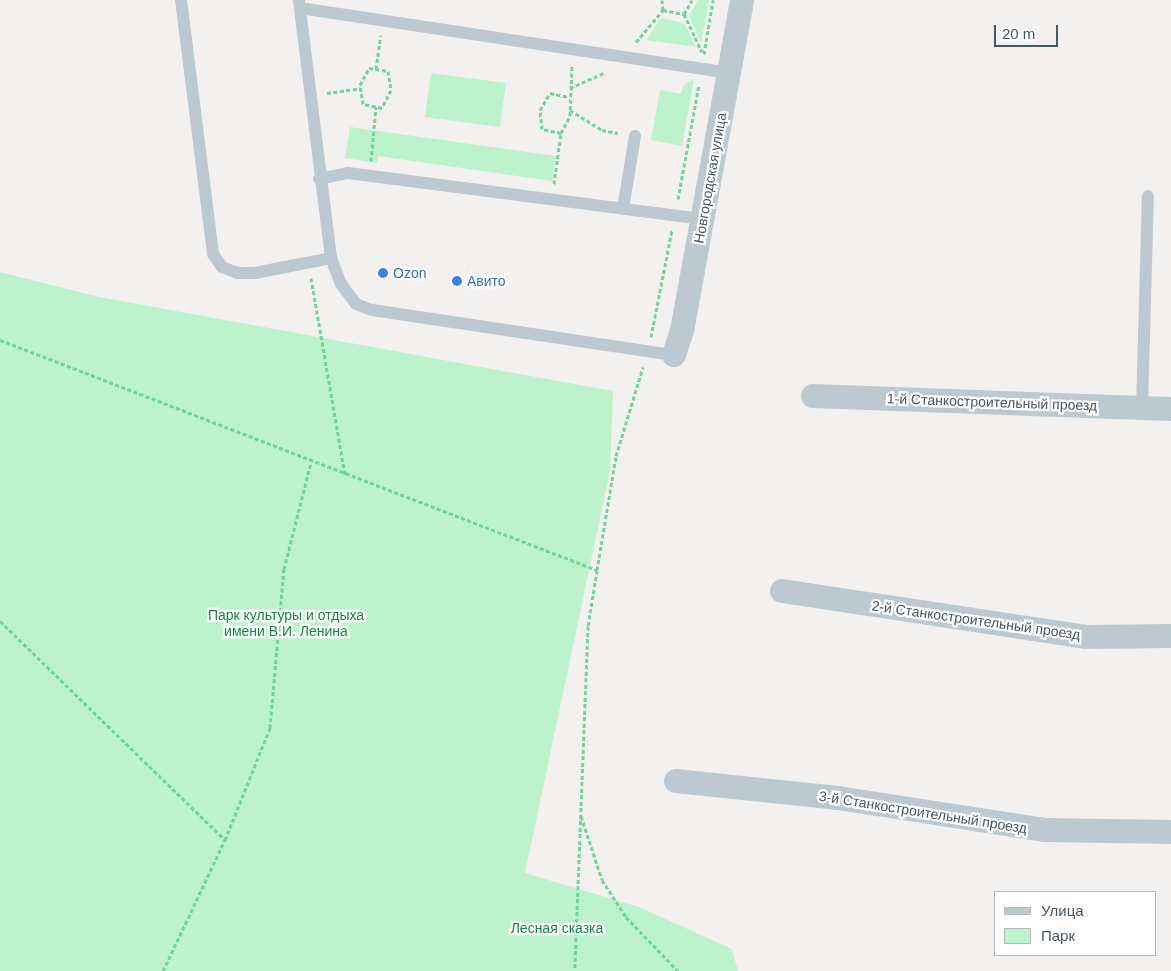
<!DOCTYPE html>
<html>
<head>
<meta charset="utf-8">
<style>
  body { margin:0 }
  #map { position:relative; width:1171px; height:971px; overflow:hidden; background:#f3f0f0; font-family:Arial,sans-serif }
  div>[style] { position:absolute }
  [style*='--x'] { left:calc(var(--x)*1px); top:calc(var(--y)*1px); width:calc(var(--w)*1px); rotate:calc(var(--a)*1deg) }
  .green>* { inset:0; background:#bcf3cc }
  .path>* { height:3px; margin-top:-1.5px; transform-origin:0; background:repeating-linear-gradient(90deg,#71d49a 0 4px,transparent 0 6.5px) }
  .service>* { height:12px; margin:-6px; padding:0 6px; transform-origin:6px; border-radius:6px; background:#bdc9d0 }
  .minor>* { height:24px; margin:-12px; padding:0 12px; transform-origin:12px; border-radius:12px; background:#bdc9d0 }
  .dots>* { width:14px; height:14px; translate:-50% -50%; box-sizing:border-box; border:2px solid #fff; border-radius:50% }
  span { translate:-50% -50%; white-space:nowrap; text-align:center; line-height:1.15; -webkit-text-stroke:4.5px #fff; paint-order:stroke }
  .street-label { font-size:14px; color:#47565f }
  .shop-label { font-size:14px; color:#366cbe }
  .left { translate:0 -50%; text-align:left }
  .park-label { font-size:14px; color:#108841 }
  .legend { position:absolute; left:994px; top:891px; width:162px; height:65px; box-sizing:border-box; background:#fff; border:1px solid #b5bbbf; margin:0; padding:6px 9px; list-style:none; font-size:15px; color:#47565f }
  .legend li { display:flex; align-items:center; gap:10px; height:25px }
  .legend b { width:25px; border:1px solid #b5bbbf }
  .scale { position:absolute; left:994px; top:25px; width:64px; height:22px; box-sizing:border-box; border:2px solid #47565f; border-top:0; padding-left:6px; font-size:15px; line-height:18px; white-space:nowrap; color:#47565f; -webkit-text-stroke:4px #fff; paint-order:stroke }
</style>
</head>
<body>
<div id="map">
  <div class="green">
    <i style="clip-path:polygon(698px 0,709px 0,701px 43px,689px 16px)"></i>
    <i style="clip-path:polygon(661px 18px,684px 23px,696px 47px,646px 40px)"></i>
    <i style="clip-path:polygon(431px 73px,506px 83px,500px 127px,425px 117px)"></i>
    <i style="clip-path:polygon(694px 79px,682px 146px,651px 140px,660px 90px,681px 94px,684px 85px)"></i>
    <i style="clip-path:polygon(350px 127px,556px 156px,552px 181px,378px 156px,377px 163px,345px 158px)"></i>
    <i style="clip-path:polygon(0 272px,99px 297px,613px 391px,610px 471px,525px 873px,639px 907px,732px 949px,738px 971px,0 971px)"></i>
  </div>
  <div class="path">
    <i style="--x:663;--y:10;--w:21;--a:11"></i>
    <i style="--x:684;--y:14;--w:42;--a:64.7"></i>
    <i style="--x:684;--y:14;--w:16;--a:-60"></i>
    <i style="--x:636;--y:42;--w:42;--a:-49.8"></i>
    <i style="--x:663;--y:10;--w:10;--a:-96"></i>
    <i style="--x:704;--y:54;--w:55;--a:-80.5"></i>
    <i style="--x:369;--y:68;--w:19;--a:9"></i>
    <i style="--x:388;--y:71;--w:19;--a:81"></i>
    <i style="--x:391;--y:90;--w:20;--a:117"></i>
    <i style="--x:382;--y:108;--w:19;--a:-168"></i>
    <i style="--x:363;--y:104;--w:19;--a:-99"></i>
    <i style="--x:360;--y:85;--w:19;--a:-62"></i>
    <i style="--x:376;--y:69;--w:34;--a:-82"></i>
    <i style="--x:570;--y:88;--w:39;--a:-24"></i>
    <i style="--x:327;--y:93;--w:34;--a:-8"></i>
    <i style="--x:570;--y:110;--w:38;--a:32"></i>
    <i style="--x:602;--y:130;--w:16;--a:11"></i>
    <i style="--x:561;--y:133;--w:19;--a:-168"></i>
    <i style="--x:542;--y:129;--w:19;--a:-96"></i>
    <i style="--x:540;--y:110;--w:20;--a:-60"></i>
    <i style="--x:550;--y:93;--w:19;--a:12"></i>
    <i style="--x:371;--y:161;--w:54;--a:-84.7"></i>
    <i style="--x:554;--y:184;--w:51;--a:-82.2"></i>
    <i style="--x:561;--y:133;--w:19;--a:-62"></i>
    <i style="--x:570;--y:116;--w:50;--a:-87.7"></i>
    <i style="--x:678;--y:199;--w:116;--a:-79.6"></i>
    <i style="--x:311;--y:278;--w:199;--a:80.2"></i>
    <i style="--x:651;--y:337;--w:109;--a:-78.9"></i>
    <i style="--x:0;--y:340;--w:640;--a:21.07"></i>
    <i style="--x:597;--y:570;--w:57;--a:99.1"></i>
    <i style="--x:588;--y:626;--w:345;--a:92.2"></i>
    <i style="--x:597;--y:570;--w:116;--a:-80.5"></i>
    <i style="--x:616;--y:456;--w:93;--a:-73.1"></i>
    <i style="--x:0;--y:621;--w:314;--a:44.2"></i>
    <i style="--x:581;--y:816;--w:67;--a:71.8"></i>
    <i style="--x:602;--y:880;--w:44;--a:57"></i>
    <i style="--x:626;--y:917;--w:75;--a:46.1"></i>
    <i style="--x:163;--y:971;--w:145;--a:-64.7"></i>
    <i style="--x:225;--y:840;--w:121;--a:-68.1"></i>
    <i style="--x:270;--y:728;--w:160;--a:-85"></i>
    <i style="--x:284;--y:569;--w:110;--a:-75.8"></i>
  </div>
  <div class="service">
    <i style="--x:181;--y:0;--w:256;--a:82.8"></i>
    <i style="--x:213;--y:254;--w:16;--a:55"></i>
    <i style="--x:222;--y:267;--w:17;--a:21"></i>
    <i style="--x:238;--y:273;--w:17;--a:0"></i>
    <i style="--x:255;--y:273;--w:77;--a:-11.2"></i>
    <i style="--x:331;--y:258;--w:260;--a:-97.1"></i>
    <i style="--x:300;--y:8;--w:433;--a:8.6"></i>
    <i style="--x:319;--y:179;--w:30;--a:-12"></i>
    <i style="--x:348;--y:173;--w:358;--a:7.4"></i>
    <i style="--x:623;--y:209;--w:74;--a:-80.7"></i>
    <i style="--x:331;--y:258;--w:28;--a:69"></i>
    <i style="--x:341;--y:284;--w:25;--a:53"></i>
    <i style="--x:356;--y:304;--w:17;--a:21"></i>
    <i style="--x:372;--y:310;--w:305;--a:8.5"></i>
    <i style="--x:1142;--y:408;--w:212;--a:-88.4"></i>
  </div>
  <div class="minor">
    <i style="--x:674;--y:355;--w:25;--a:-72"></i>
    <i style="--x:682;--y:331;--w:336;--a:-79.7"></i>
    <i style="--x:813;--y:396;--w:358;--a:2.1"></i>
    <i style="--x:782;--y:591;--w:307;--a:8.6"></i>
    <i style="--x:1086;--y:637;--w:85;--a:-0.7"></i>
    <i style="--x:676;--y:781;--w:163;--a:6"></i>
    <i style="--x:838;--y:798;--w:209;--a:8.8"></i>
    <i style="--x:1045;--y:830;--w:126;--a:0.9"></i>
  </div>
  <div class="dots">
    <i style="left:383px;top:273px;background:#3f7fe0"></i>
    <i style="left:457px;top:281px;background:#3f7fe0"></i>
  </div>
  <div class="street-label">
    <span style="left:710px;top:178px;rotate:-80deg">Новгородская улица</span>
    <span style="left:992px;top:402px;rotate:2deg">1-й Станкостроительный проезд</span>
    <span style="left:976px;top:620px;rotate:8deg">2-й Станкостроительный проезд</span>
    <span style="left:923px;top:812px;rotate:9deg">3-й Станкостроительный проезд</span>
  </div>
  <div class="shop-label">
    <span class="left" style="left:393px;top:273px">Ozon</span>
    <span class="left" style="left:467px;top:281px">Авито</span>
  </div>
  <div class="park-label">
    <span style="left:286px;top:623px">Парк культуры и отдыха<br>имени В.И. Ленина</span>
    <span style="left:557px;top:928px">Лесная сказка</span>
  </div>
  <ul class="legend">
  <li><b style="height:6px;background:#bdc9d0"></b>Улица</li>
  <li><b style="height:14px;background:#bcf3cc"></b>Парк</li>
  </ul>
  <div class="scale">20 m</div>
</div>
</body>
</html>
